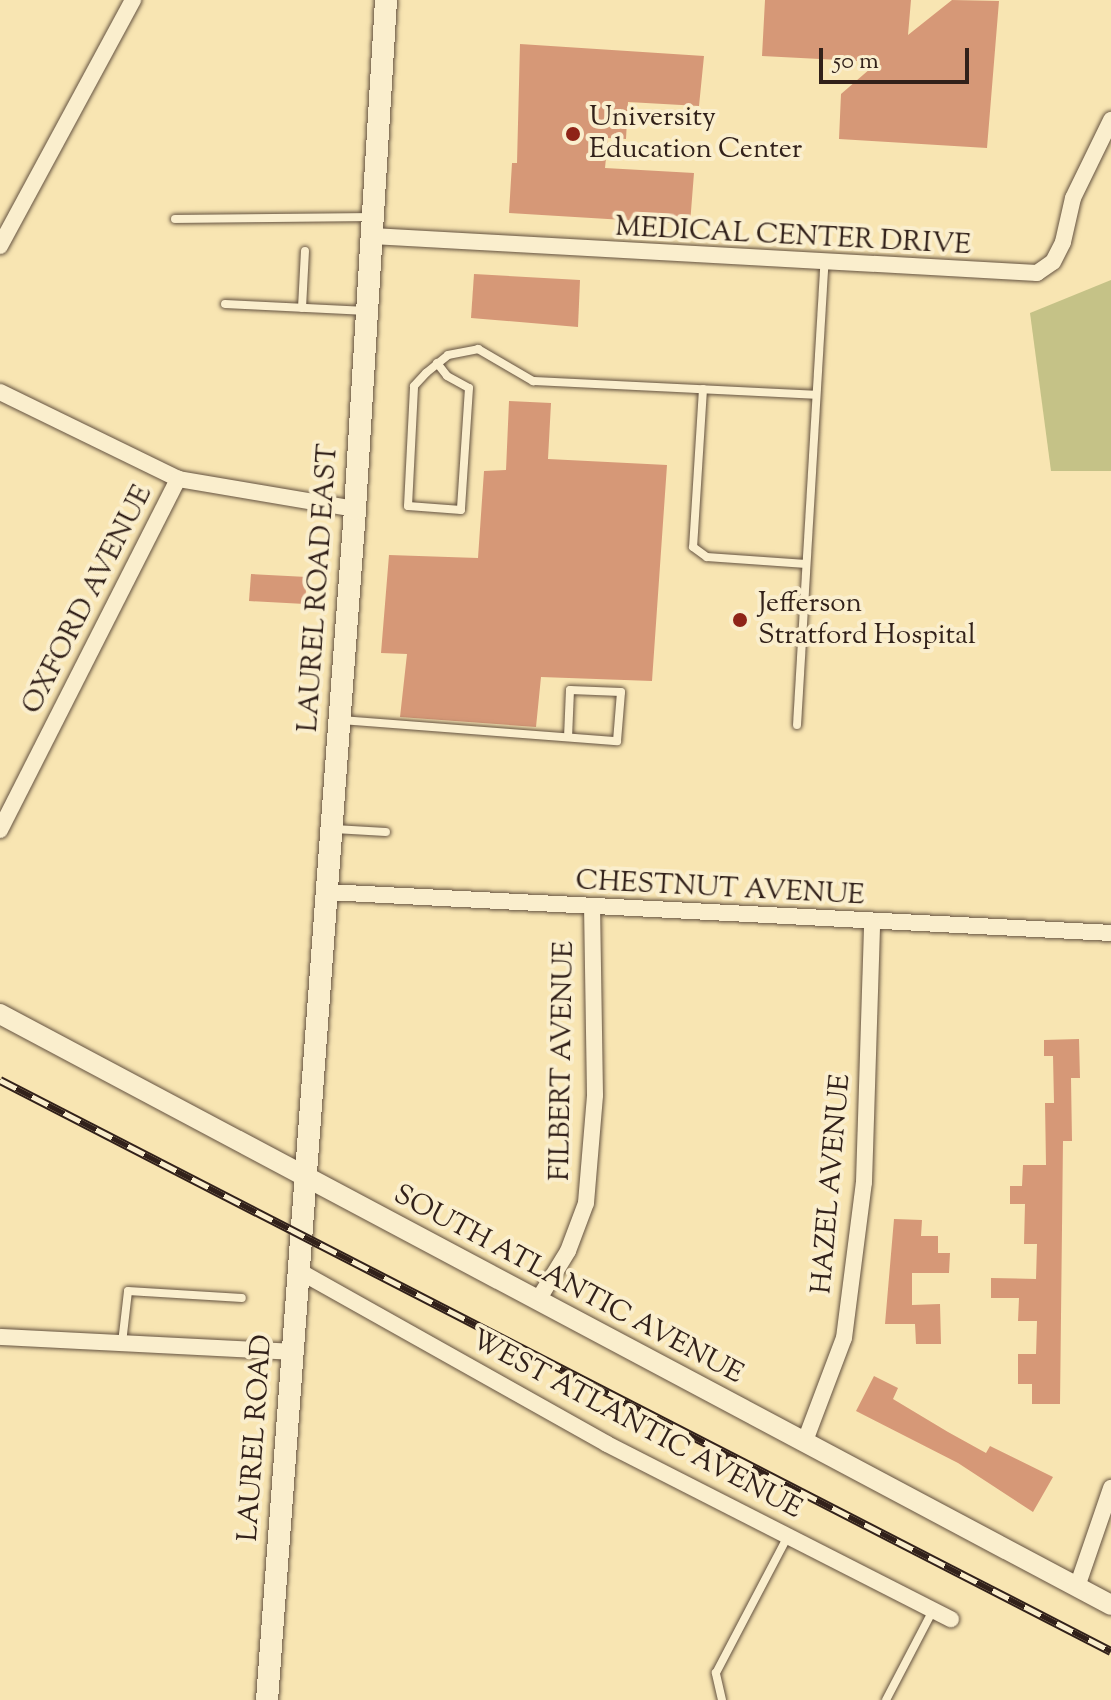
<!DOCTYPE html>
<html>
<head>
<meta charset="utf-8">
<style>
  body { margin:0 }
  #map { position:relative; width:1111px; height:1700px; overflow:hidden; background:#f8e5b2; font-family:"Sorts Mill Goudy",serif }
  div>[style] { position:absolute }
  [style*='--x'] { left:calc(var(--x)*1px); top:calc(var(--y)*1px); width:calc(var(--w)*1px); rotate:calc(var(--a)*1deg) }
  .green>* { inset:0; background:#c5c287 }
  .building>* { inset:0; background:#d69877 }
  .roads { filter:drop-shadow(0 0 2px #645240) drop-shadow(0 0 2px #645240) }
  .service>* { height:8px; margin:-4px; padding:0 4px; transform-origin:4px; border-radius:4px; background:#faeecd }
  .minor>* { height:16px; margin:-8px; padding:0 8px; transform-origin:8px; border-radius:8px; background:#faeecd }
  .tertiary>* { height:20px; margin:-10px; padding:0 10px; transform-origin:10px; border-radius:10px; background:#faeecd }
  .secondary>* { height:22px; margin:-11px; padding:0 11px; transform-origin:11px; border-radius:11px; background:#faeecd }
  .rail>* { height:9px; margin-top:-4.5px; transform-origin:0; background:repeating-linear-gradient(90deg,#faeecd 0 18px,#32211a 0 36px); box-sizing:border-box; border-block:2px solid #32211a }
  .dots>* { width:22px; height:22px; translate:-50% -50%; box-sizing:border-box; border:4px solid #faeecd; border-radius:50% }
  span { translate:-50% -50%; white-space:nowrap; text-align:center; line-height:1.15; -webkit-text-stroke:8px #faeecd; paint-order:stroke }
  .poi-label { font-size:28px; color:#32211a }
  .left { translate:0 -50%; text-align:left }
  .street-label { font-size:28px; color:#32211a }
  .scale { position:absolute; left:819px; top:48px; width:150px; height:36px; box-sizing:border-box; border:4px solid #32211a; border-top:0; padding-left:10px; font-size:24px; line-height:28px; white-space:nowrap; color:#32211a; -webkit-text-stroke:6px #faeecd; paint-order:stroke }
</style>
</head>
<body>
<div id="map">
  <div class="green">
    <i style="clip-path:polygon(1111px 280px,1111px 471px,1051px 471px,1030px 313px)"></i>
  </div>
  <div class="building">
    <i style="clip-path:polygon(765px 0,911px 0,908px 35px,952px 0,999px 1px,987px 148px,839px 139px,841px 94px,878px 62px,762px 56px)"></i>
    <i style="clip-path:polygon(520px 44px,704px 56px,699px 106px,628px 102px,626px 139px,608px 138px,605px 168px,694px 173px,690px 224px,509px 213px,512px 163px,517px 163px)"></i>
    <i style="clip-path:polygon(474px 274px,580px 280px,578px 327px,471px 318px)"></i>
    <i style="clip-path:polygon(509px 401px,551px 403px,548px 459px,667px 465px,652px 681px,541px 677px,536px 727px,400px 717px,407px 654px,381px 653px,389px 555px,478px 558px,484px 471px,506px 470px)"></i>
    <i style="clip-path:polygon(251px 574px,307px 577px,305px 604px,249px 601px)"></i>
    <i style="clip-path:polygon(1079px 1039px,1080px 1078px,1071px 1078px,1072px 1141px,1063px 1141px,1060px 1404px,1032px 1404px,1032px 1384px,1018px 1384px,1018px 1354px,1036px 1354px,1037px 1321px,1018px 1321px,1019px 1298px,991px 1298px,991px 1278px,1036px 1279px,1037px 1244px,1024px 1244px,1025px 1204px,1010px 1204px,1010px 1186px,1022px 1186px,1023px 1165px,1046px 1165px,1045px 1103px,1054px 1103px,1053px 1056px,1044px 1056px,1044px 1040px)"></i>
    <i style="clip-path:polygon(894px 1219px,922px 1220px,921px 1236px,938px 1236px,938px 1253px,950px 1253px,949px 1273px,912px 1273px,912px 1305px,940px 1304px,941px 1344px,916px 1344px,915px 1324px,885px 1324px)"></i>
    <i style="clip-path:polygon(874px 1376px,898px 1388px,893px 1399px,948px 1432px,986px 1453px,990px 1446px,1053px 1477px,1033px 1512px,958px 1463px,856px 1411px)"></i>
  </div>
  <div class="roads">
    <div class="service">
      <i style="--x:175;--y:219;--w:195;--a:-0.6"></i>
      <i style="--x:225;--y:304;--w:142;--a:2.8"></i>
      <i style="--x:302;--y:308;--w:57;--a:-87"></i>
      <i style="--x:437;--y:363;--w:16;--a:52"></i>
      <i style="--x:447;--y:376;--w:25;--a:29"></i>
      <i style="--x:469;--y:388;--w:122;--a:93.8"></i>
      <i style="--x:461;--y:510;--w:53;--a:-175.7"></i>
      <i style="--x:408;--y:506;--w:120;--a:-87.1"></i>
      <i style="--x:414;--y:386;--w:18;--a:-47"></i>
      <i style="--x:426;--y:373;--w:28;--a:-39"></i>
      <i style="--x:448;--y:355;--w:31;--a:-11"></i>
      <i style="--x:478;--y:349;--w:64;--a:30.2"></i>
      <i style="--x:533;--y:381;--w:283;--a:2.8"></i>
      <i style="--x:703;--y:389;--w:158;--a:93.6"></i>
      <i style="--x:693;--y:547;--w:17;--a:36"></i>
      <i style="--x:707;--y:557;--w:99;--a:4"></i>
      <i style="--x:341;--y:720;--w:277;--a:4.4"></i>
      <i style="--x:617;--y:741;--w:49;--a:-85.3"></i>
      <i style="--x:621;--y:692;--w:51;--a:-177.8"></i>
      <i style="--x:570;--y:690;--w:47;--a:92.4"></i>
      <i style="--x:797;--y:725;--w:462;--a:-86.6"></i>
      <i style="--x:334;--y:829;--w:52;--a:3.3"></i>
      <i style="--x:122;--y:1343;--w:52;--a:-83.4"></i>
      <i style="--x:128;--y:1291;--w:114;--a:3.5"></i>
      <i style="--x:722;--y:1700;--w:28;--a:-103"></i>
      <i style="--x:716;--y:1673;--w:155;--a:-62.3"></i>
      <i style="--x:886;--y:1700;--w:102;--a:-62.4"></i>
    </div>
    <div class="minor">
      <i style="--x:372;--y:236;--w:666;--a:3.18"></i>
      <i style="--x:1037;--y:273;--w:19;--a:-35"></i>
      <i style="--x:1053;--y:262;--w:22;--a:-63"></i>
      <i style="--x:1063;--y:242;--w:45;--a:-77.2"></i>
      <i style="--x:1073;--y:198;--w:87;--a:-64"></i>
      <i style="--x:0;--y:246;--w:280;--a:-61.6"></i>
      <i style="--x:0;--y:392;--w:198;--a:26"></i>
      <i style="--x:178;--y:479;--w:180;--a:9.6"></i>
      <i style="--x:0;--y:830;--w:394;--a:-63.1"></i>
      <i style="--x:327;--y:892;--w:785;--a:2.99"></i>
      <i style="--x:299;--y:1271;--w:353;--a:29.3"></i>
      <i style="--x:607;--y:1444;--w:386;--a:27"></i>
      <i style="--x:538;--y:1300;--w:57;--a:-58.5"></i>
      <i style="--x:568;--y:1251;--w:51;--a:-69.4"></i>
      <i style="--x:586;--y:1203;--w:108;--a:-85.2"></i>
      <i style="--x:595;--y:1095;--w:187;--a:-90.9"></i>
      <i style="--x:0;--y:1337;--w:293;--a:2.9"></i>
      <i style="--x:805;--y:1441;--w:110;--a:-69.3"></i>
      <i style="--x:844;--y:1338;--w:157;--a:-82.7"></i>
      <i style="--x:864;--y:1182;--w:258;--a:-88.2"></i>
      <i style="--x:1077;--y:1587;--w:105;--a:-71"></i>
    </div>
    <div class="tertiary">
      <i style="--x:0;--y:1014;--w:1258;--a:28.01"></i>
    </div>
    <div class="secondary">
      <i style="--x:267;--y:1700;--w:1194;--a:-85.77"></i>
      <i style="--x:355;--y:509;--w:510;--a:-86.51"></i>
    </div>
  </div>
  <div class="rail">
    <i style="--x:0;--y:1080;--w:1249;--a:27.2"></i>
  </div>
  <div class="dots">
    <i style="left:573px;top:134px;background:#8f2418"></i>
    <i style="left:740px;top:620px;background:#8f2418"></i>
  </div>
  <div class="poi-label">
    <span class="left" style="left:589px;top:134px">University<br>Education Center</span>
    <span class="left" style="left:758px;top:620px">Jefferson<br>Stratford Hospital</span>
  </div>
  <div class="street-label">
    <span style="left:793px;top:237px;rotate:3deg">MEDICAL CENTER DRIVE</span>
    <span style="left:319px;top:588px;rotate:-86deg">LAUREL ROAD EAST</span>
    <span style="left:88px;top:600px;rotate:-63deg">OXFORD AVENUE</span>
    <span style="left:720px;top:889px;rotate:3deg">CHESTNUT AVENUE</span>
    <span style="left:563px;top:1061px;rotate:-89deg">FILBERT AVENUE</span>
    <span style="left:832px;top:1184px;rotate:-85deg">HAZEL AVENUE</span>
    <span style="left:568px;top:1285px;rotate:28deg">SOUTH ATLANTIC AVENUE</span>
    <span style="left:636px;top:1425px;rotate:28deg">WEST ATLANTIC AVENUE</span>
    <span style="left:256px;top:1438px;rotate:-86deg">LAUREL ROAD</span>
  </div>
  <div class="scale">50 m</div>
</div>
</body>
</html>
